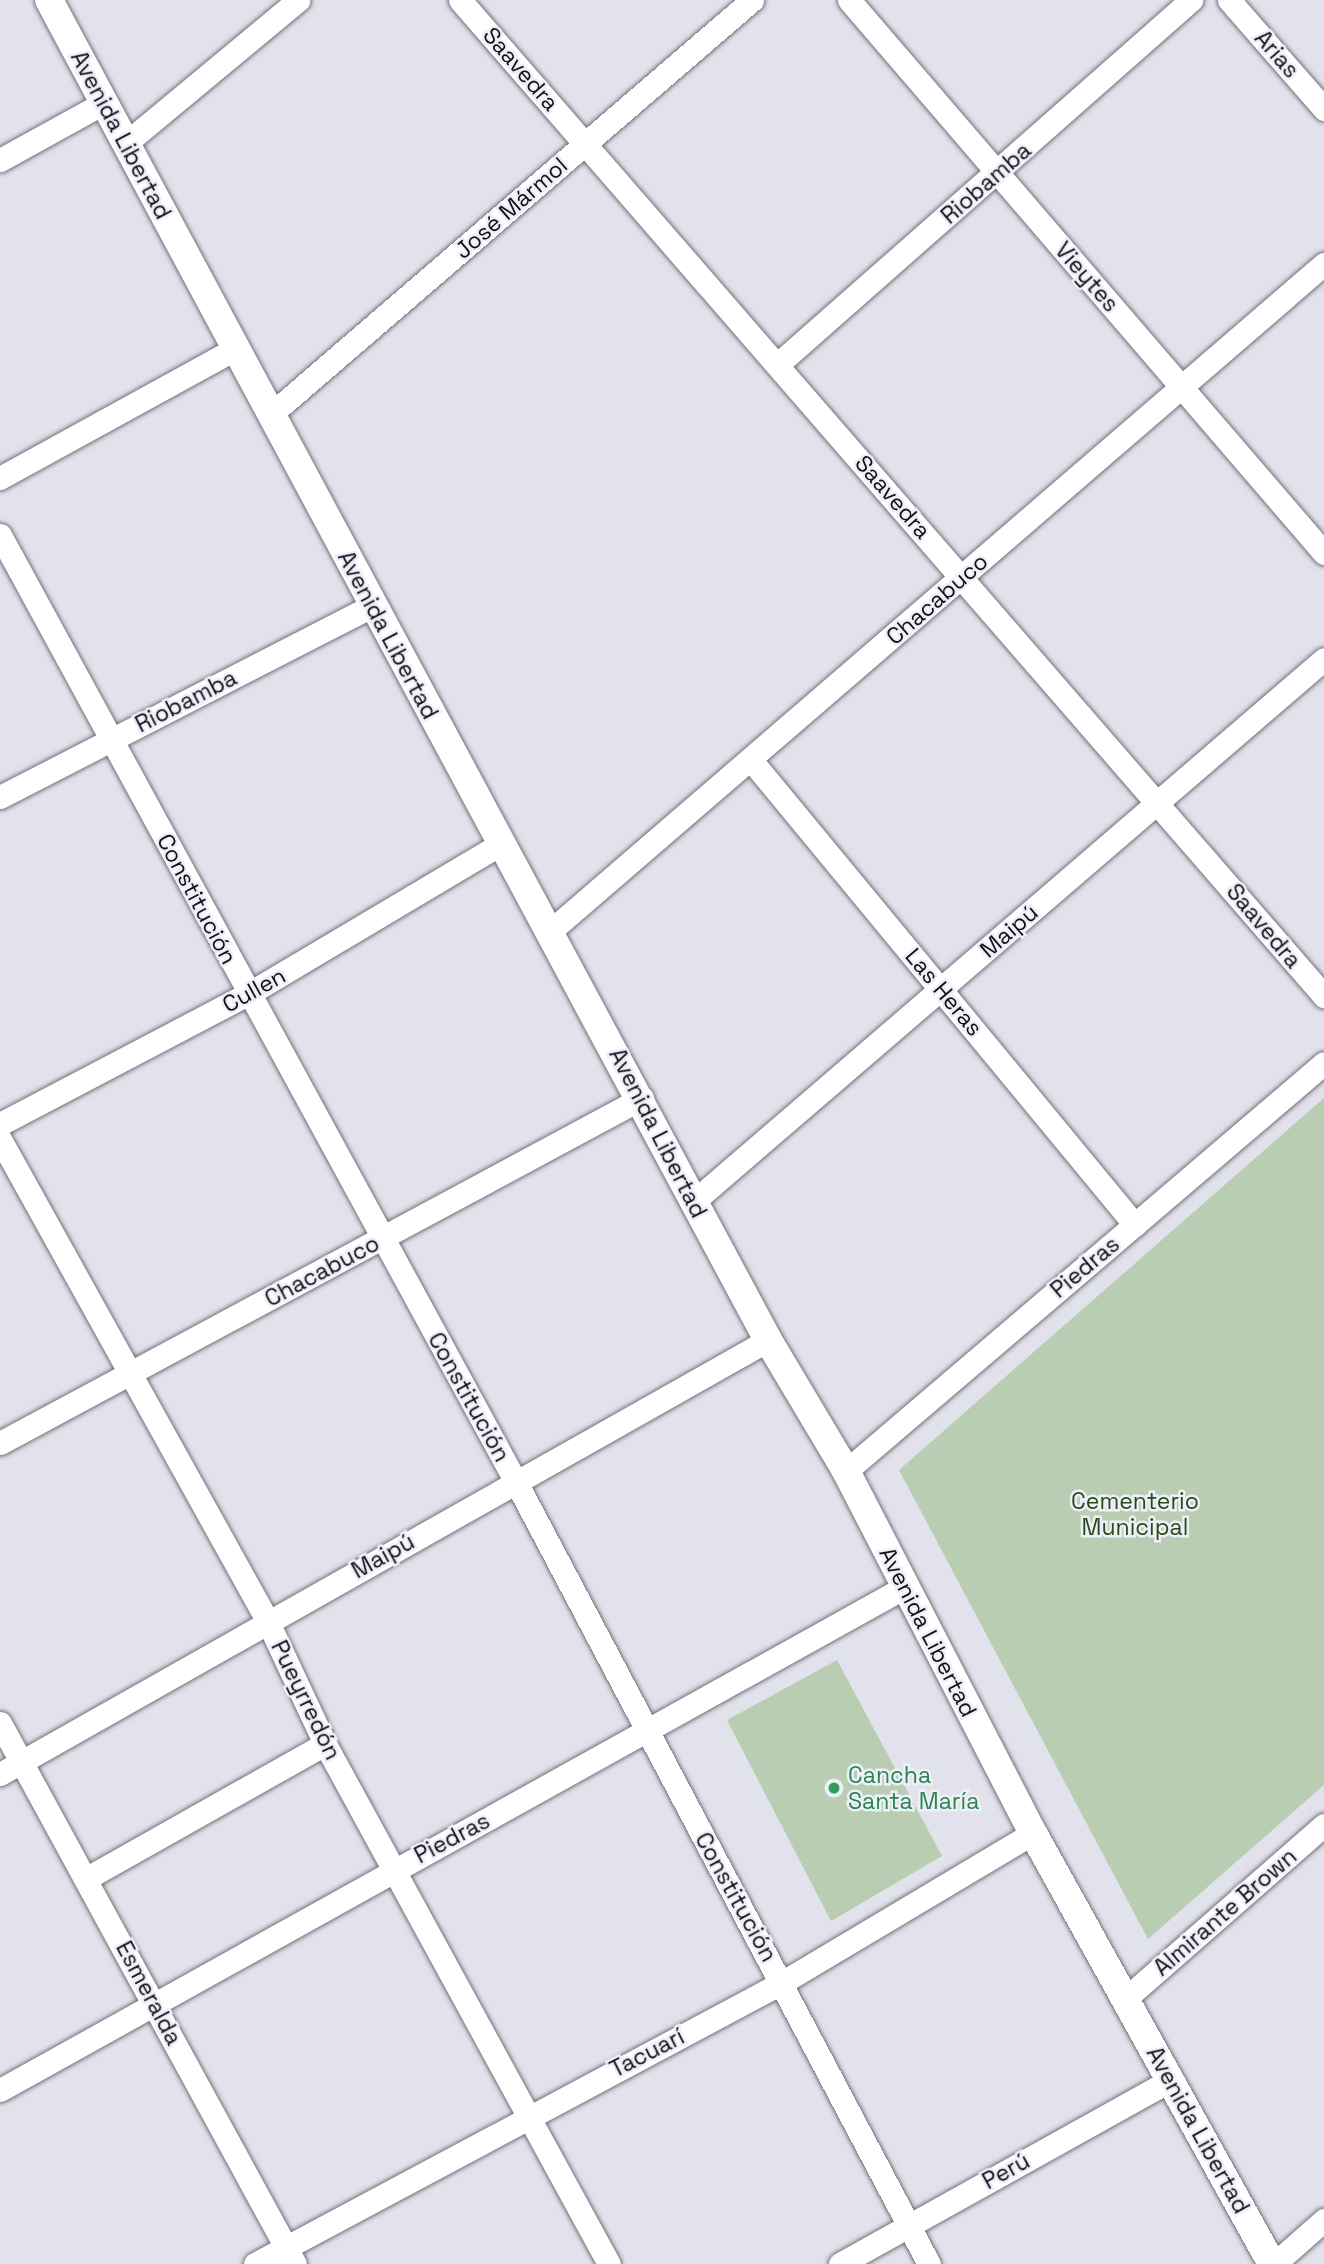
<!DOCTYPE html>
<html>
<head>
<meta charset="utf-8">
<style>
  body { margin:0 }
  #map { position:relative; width:1324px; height:2264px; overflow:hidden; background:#e1e2ec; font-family:"Space Grotesk",sans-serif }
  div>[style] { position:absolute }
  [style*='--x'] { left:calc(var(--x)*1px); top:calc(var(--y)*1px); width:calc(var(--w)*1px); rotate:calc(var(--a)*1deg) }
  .green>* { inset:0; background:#b8cdb1 }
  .roads { filter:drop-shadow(0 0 2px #71727b) drop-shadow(0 0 2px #71727b) }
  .minor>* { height:23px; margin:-11.5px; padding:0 11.5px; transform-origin:11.5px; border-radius:11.5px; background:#fff }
  .major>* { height:28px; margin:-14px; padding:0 14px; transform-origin:14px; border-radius:14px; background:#fff }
  .dots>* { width:19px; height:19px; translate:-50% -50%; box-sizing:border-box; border:4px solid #eeeff9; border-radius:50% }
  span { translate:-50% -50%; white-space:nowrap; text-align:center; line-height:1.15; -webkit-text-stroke:5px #eeeff9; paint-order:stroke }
  .street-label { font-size:23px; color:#101114 }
  .park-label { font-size:23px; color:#264a18 }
  .leisure-label { font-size:23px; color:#27864d }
  .left { translate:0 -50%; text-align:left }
</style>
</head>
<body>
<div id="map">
  <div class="green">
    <i style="clip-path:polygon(1324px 1098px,1324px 1785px,1148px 1939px,899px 1470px)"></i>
    <i style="clip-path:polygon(837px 1660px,942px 1856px,831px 1921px,727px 1720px)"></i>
  </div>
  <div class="roads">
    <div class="minor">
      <i style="--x:460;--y:0;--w:1319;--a:49.06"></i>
      <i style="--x:849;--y:0;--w:729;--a:49.34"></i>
      <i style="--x:1229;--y:0;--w:145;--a:48.9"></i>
      <i style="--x:126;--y:143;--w:224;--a:-39.7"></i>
      <i style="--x:0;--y:160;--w:120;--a:-28.9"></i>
      <i style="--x:778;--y:364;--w:551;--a:-41.39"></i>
      <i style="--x:270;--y:415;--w:636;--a:-40.73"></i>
      <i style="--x:0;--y:478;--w:268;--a:-28.8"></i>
      <i style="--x:0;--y:535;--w:1081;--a:61.42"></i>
      <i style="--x:517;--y:1484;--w:882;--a:62.16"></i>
      <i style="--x:751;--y:760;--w:603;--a:50.45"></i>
      <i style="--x:0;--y:797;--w:418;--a:-27.2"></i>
      <i style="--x:548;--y:933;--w:1025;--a:-40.77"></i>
      <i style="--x:0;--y:1124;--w:280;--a:-27.7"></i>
      <i style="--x:248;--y:994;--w:294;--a:-30.7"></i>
      <i style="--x:0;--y:1139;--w:550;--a:60.97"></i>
      <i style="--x:267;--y:1620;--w:137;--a:64.9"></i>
      <i style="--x:325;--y:1744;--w:592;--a:61.36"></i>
      <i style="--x:693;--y:1202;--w:832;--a:-40.71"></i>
      <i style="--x:0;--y:1443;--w:729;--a:-28.25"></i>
      <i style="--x:846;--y:1471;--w:628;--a:-40.48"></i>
      <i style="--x:0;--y:1723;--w:616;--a:61.4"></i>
      <i style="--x:0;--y:1774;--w:882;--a:-29.47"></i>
      <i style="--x:87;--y:1878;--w:273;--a:-29.4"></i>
      <i style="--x:1125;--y:1999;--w:264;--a:-41.2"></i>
      <i style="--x:0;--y:2090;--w:1035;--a:-29.07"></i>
      <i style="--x:255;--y:2264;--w:599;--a:-28.11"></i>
      <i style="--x:783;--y:1982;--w:291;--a:-30.8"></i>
      <i style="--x:840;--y:2264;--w:380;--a:-29.1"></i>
      <i style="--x:1274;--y:2264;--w:67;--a:-41.3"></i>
    </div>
    <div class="major">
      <i style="--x:49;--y:0;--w:1521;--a:61.78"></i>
      <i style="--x:768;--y:1340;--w:152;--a:59.2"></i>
      <i style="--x:846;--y:1471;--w:407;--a:62.7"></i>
      <i style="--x:1033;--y:1833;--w:493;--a:61"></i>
    </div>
  </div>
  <div class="dots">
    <i style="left:834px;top:1788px;background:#2e9e5b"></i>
  </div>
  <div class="street-label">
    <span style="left:1277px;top:54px;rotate:49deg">Arias</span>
    <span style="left:521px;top:69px;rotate:49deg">Saavedra</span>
    <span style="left:121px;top:135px;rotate:62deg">Avenida Libertad</span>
    <span style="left:986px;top:183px;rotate:-41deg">Riobamba</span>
    <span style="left:511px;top:208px;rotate:-41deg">José Mármol</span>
    <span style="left:1087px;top:277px;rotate:49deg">Vieytes</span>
    <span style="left:893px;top:497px;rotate:49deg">Saavedra</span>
    <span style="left:937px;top:599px;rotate:-41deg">Chacabuco</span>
    <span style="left:388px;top:635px;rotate:62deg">Avenida Libertad</span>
    <span style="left:186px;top:701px;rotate:-27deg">Riobamba</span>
    <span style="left:197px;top:899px;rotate:62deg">Constitución</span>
    <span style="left:1264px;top:926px;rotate:50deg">Saavedra</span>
    <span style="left:1009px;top:931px;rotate:-41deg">Maipú</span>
    <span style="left:254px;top:990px;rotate:-29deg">Cullen</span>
    <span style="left:944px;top:992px;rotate:50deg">Las Heras</span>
    <span style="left:658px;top:1133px;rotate:63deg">Avenida Libertad</span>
    <span style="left:1085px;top:1267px;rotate:-40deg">Piedras</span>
    <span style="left:322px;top:1271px;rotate:-28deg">Chacabuco</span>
    <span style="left:469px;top:1397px;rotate:61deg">Constitución</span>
    <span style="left:383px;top:1556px;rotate:-29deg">Maipú</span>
    <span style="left:928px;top:1632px;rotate:63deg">Avenida Libertad</span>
    <span style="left:306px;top:1700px;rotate:64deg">Pueyrredón</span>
    <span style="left:452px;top:1838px;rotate:-28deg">Piedras</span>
    <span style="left:736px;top:1897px;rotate:61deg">Constitución</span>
    <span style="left:1225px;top:1912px;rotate:-41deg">Almirante Brown</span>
    <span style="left:149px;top:1993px;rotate:62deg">Esmeralda</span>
    <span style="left:647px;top:2053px;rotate:-27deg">Tacuarí</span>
    <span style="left:1198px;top:2130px;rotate:61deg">Avenida Libertad</span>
    <span style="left:1006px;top:2171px;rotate:-29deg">Perú</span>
  </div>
  <div class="park-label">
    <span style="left:1135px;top:1514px">Cementerio<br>Municipal</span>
  </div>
  <div class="leisure-label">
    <span class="left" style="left:848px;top:1788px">Cancha<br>Santa María</span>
  </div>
</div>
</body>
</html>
